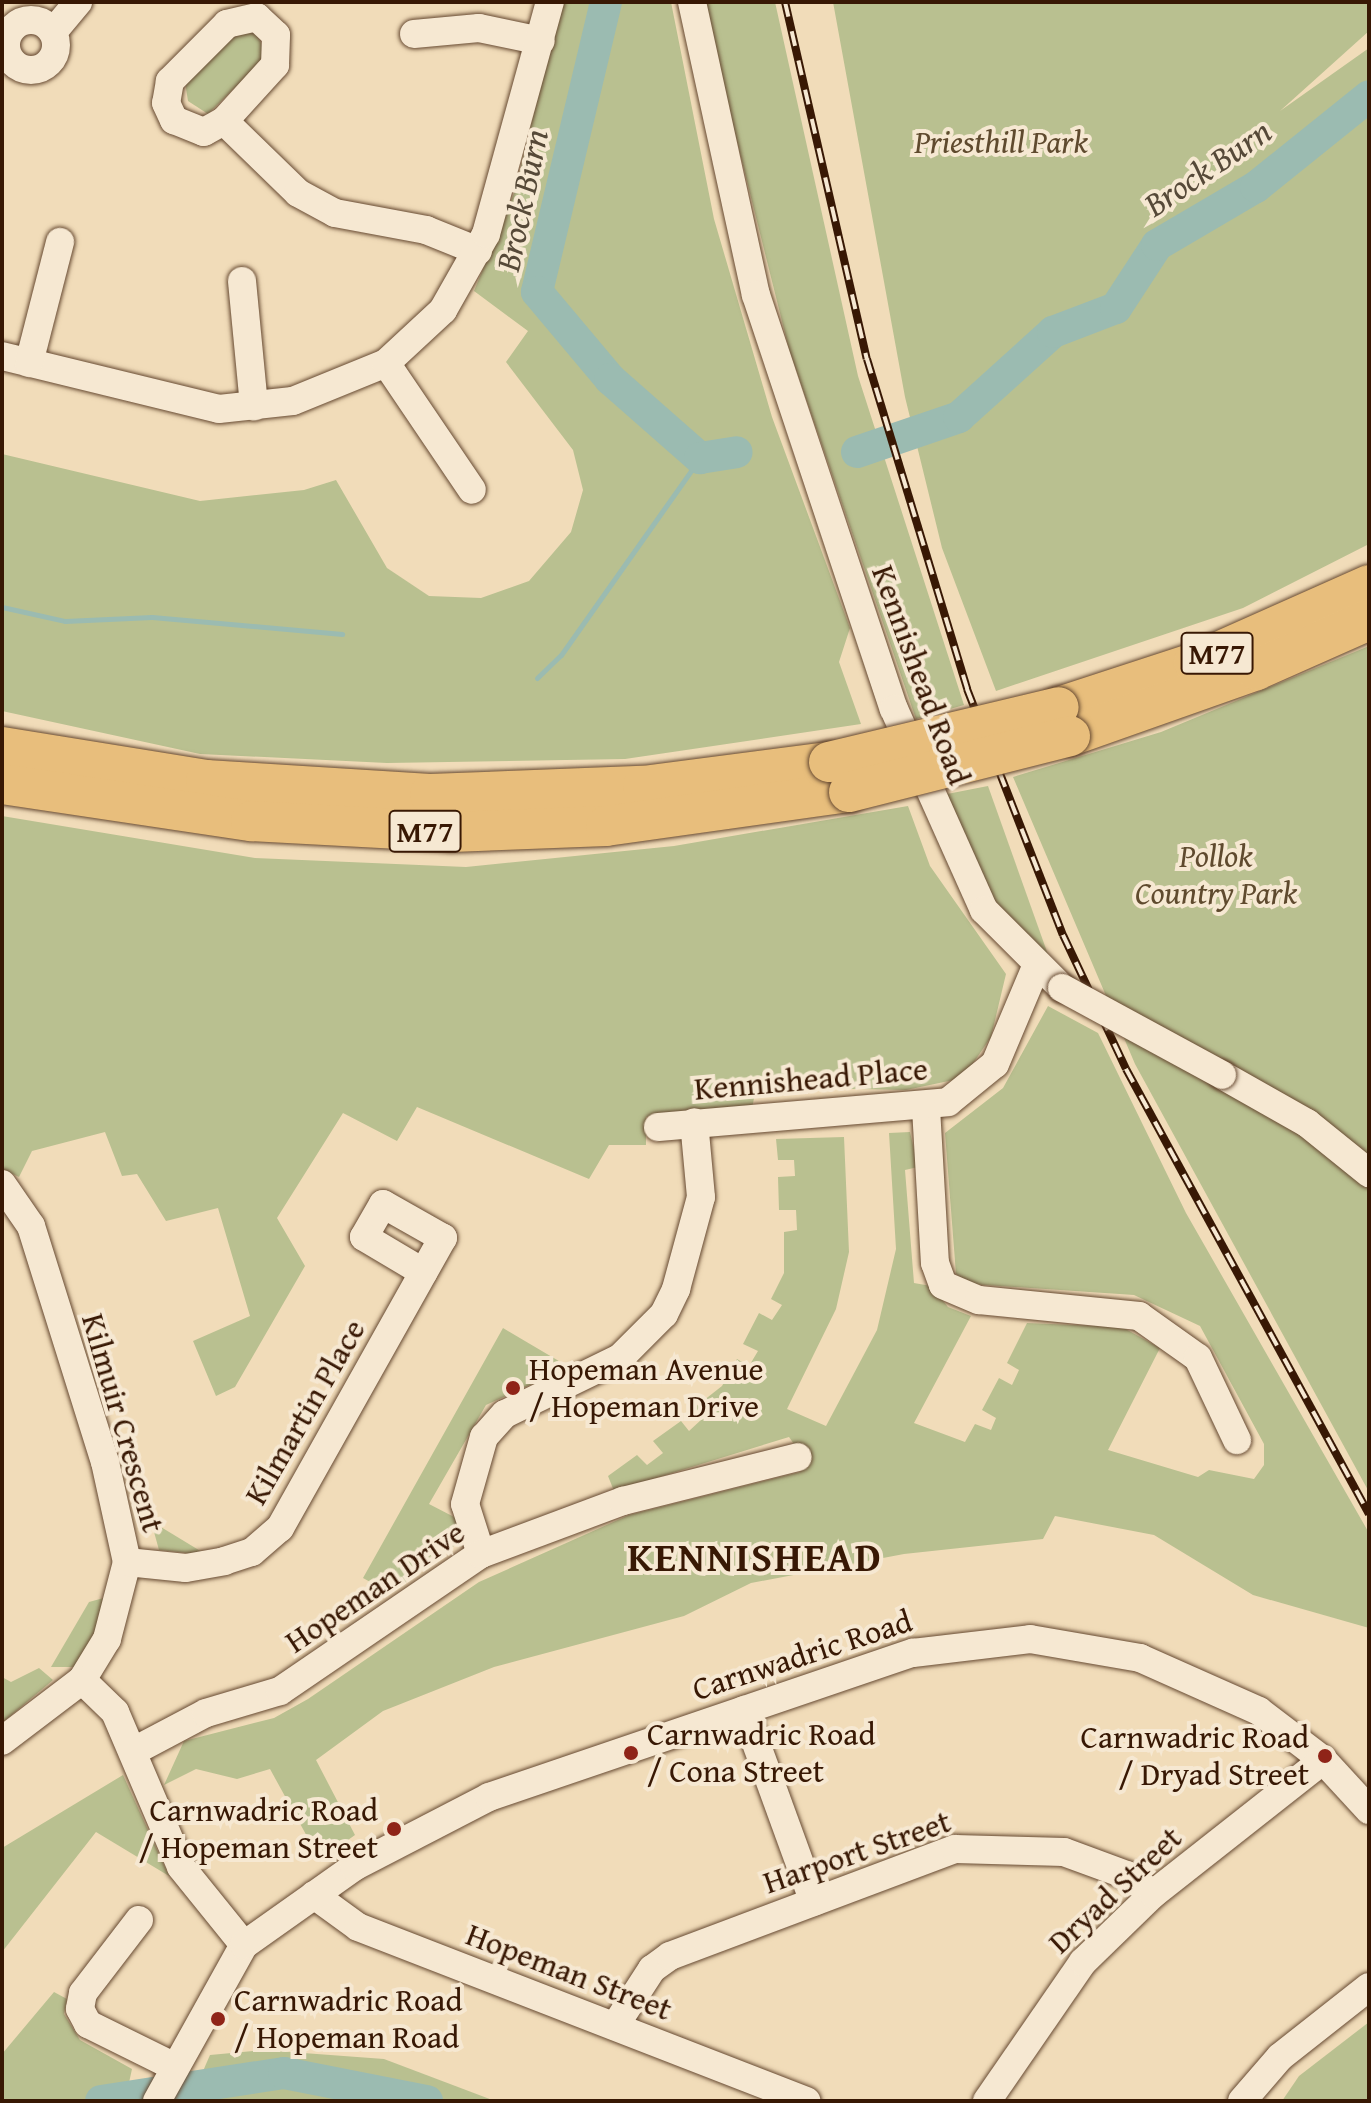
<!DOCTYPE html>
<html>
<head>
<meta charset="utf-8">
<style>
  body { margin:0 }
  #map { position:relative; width:1371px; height:2103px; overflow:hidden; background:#f1dcb9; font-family:"Gentium Book Plus",serif }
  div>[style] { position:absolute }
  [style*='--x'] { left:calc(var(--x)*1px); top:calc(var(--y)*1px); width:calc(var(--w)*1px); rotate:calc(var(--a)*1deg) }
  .green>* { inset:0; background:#b9c090 }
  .stream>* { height:5px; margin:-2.5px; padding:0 2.5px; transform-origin:2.5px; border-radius:2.5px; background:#9bbbb1 }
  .river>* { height:32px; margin:-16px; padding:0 16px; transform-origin:16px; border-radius:16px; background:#9bbbb1 }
  .roads { filter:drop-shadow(0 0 2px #664931) drop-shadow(0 0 2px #664931) }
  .minor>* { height:28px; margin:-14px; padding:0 14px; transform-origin:14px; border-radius:14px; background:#f6e8d2 }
  .minor>.ring { margin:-14px; padding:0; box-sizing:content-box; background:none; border:28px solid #f6e8d2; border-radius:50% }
  .highway>* { height:40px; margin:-20px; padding:0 20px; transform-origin:20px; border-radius:20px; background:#e8be7c }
  .rail>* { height:8px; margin-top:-4px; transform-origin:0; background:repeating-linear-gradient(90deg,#f6e8d2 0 15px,#381804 0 30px); box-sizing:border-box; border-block:2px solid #381804 }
  .bridges { filter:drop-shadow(0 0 2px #664931) drop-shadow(0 0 2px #664931) }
  .minor-bridge>* { height:28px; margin:-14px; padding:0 14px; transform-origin:14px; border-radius:14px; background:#f6e8d2 }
  .highway-bridge>* { height:40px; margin:-20px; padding:0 20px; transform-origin:20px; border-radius:20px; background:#e8be7c }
  .dots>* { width:22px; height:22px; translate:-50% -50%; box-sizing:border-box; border:4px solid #f6e8d2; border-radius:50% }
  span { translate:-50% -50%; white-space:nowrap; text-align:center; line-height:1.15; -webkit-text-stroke:8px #f6e8d2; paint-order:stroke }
  .shield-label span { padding:2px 6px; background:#f6e8d2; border:2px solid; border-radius:6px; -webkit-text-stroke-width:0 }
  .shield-label { font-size:30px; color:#381804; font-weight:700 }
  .park-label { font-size:32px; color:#5f4a2e; font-style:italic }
  .street-label { font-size:32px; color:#381804 }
  .poi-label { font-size:32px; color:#381804 }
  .left { translate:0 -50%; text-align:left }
  .right { translate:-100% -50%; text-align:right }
  .water-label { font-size:34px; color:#564938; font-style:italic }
  .district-label { font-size:40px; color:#381804; font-weight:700; letter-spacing:2px }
  .frame { position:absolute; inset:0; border:4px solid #381804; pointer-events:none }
</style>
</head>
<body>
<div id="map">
  <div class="green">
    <i style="clip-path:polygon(561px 2px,671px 2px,714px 219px,772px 417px,850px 628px,839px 662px,861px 724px,625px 759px,387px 763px,200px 754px,2px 711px,2px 454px,200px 501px,304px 490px,336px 480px,387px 568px,429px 596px,481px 598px,529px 581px,571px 532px,583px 490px,573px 450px,506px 362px,528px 331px,474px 291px,515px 191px)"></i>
    <i style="clip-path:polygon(702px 2px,775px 2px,858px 376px,964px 705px,916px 719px,789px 349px)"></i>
    <i style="clip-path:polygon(833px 2px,1369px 2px,1369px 31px,1280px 111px,1369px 48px,1369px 544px,1243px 608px,996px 691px,942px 548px,905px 397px)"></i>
    <i style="clip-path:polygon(244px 29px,257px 35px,267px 56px,208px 114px,188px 101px,185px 82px,234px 30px)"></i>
    <i style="clip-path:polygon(1369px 646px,1369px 1492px,1135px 1064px,1013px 777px,1161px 732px)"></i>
    <i style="clip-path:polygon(988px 786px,1051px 963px,1007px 919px,969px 862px,942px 795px)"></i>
    <i style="clip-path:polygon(908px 806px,930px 866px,1006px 974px,991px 1037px,963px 1078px,906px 1090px,756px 1087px,752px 1109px,646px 1117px,646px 1145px,609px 1145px,589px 1179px,417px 1107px,397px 1141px,343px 1113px,277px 1218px,305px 1266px,235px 1387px,216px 1396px,193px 1341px,250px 1316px,218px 1208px,166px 1221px,137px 1174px,122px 1176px,105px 1132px,32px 1151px,19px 1177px,2px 1169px,2px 816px,255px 858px,466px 867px,674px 846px)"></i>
    <i style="clip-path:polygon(1048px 1006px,1098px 1033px,1186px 1213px,1369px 1533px,1369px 1628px,1253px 1595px,1154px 1535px,1055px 1516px,1043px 1539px,904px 1554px,751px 1583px,684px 1616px,494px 1667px,383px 1711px,316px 1760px,355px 1835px,320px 1860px,270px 1769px,237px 1779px,196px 1769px,164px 1785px,184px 1741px,274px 1718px,308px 1699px,479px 1582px,629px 1515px,800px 1472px,806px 1461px,789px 1437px,614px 1491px,608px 1476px,637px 1455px,647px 1465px,663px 1453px,653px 1441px,681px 1421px,689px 1431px,702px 1419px,694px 1408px,722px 1386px,737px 1359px,749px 1366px,758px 1351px,743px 1344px,759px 1313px,772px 1320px,782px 1305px,771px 1299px,784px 1273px,784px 1232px,797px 1230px,796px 1210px,779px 1210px,778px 1177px,795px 1176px,794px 1160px,778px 1160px,776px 1139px,844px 1137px,849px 1252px,836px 1309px,787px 1409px,826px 1426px,877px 1330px,896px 1249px,889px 1133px,910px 1132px,918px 1167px,905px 1170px,914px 1283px,931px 1286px,948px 1307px,971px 1316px,914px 1423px,965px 1442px,975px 1424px,991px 1430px,996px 1418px,982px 1410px,999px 1378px,1012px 1385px,1019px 1370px,1007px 1363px,1027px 1323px,1122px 1327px,1160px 1348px,1108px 1450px,1198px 1477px,1209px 1470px,1254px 1479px,1264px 1465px,1264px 1444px,1200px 1326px,1134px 1295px,970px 1284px,956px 1274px,945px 1133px,1003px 1088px)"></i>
    <i style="clip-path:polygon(503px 1328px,569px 1367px,486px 1405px,429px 1504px,458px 1519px,458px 1543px,397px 1589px,396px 1583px,365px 1597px,372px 1583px,363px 1578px)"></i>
    <i style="clip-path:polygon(151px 1521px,207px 1555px,159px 1550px)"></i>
    <i style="clip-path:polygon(111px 1596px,80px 1667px,51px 1667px,89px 1602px)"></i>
    <i style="clip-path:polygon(39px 1668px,53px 1680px,2px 1723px,2px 1677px,11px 1682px)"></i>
    <i style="clip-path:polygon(123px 1775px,169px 1876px,96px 1832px,2px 1952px,2px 1848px)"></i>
    <i style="clip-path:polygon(54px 1992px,67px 1999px,64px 2014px,80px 2040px,132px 2069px,125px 2101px,2px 2101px,2px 2054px)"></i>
    <i style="clip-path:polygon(1369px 2022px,1369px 2101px,1282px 2101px,1299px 2076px)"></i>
    <i style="clip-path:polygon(263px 2050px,384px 2059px,495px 2101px,190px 2101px,210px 2055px)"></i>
  </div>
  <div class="stream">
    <i style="--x:2;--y:607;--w:65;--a:12.5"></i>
    <i style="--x:65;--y:621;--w:87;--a:-2.6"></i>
    <i style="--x:152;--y:617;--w:191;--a:5.1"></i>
    <i style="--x:537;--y:678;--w:33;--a:-44"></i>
    <i style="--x:561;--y:655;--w:241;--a:-54.8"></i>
  </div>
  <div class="river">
    <i style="--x:606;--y:2;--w:298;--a:103.4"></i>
    <i style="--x:537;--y:292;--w:114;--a:50"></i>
    <i style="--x:610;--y:379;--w:120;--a:41.3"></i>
    <i style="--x:700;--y:458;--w:37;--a:-9"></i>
    <i style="--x:857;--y:452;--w:108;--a:-18.9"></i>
    <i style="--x:959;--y:417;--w:127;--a:-42.1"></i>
    <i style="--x:1053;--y:332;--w:67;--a:-20.9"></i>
    <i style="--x:1116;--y:308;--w:75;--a:-56.9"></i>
    <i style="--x:1157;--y:245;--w:115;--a:-30.4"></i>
    <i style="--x:1256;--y:187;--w:145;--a:-38.8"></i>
    <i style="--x:101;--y:2101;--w:185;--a:-8.7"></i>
    <i style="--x:284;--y:2073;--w:146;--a:11.1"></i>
  </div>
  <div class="roads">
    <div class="minor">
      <i style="--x:692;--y:2;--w:300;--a:77.7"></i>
      <i style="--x:756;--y:295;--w:436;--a:71.6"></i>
      <i style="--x:894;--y:709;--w:220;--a:65.9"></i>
      <i style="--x:984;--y:910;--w:110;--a:45"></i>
      <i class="ring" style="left:6px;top:20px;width:22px;height:22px"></i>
      <i style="--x:53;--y:32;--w:39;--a:-50"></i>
      <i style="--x:414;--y:34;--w:65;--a:-5.3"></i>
      <i style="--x:479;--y:28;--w:63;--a:11.8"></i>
      <i style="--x:224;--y:121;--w:76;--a:-47.7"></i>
      <i style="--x:275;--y:65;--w:30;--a:-88"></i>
      <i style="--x:276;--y:35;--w:26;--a:-137"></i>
      <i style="--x:257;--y:17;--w:31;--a:167"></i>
      <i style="--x:227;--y:24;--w:81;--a:135"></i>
      <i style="--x:170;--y:81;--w:22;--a:100"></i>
      <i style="--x:166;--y:103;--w:19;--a:65"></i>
      <i style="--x:174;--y:120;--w:32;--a:22"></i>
      <i style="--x:204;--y:132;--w:23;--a:-29"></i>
      <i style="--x:224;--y:121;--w:103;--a:44.2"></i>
      <i style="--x:298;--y:193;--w:42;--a:28.4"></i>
      <i style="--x:335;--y:213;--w:93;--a:10.6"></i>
      <i style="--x:426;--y:230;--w:56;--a:22"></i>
      <i style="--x:242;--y:281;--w:126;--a:84.5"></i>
      <i style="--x:2;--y:356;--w:223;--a:13.7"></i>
      <i style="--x:219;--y:409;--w:74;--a:-6.2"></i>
      <i style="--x:293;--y:401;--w:100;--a:-22.2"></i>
      <i style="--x:386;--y:363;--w:78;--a:-42.9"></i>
      <i style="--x:443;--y:310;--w:87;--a:-60.5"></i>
      <i style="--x:486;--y:234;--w:241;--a:-74.6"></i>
      <i style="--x:29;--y:363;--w:125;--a:-75.6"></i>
      <i style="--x:386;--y:363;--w:153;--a:55.9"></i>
      <i style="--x:1222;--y:1075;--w:98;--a:29.5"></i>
      <i style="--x:1307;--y:1123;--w:80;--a:38.9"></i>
      <i style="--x:926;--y:1108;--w:155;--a:86.7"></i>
      <i style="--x:935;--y:1263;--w:23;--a:70"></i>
      <i style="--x:943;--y:1285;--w:39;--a:23"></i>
      <i style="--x:979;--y:1300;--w:161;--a:5.7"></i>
      <i style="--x:1139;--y:1316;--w:72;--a:35.4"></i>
      <i style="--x:1198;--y:1358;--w:91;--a:64.6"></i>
      <i style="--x:658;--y:1127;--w:291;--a:-4.9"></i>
      <i style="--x:948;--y:1102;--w:60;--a:-39"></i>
      <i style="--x:995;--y:1064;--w:105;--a:-67.1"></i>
      <i style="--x:2;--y:1184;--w:51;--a:55.4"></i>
      <i style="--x:31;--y:1226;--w:247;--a:72.6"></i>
      <i style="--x:105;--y:1462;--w:102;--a:77.6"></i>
      <i style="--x:127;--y:1562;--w:80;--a:104.6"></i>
      <i style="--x:107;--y:1639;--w:48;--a:121.4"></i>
      <i style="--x:82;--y:1680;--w:101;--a:142.7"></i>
      <i style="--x:481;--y:1554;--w:52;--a:-107.7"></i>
      <i style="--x:465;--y:1504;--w:70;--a:-74.2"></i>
      <i style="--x:484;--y:1437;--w:31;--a:-48"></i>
      <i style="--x:505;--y:1414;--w:128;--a:-26"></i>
      <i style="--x:620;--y:1358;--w:62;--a:-45"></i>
      <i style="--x:664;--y:1314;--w:28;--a:-64"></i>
      <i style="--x:676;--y:1289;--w:95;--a:-74.8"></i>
      <i style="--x:701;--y:1197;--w:75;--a:-95.3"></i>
      <i style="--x:127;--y:1562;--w:59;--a:5.8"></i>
      <i style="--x:186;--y:1568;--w:39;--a:-10"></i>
      <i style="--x:224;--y:1561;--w:29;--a:-18"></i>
      <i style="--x:252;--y:1552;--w:37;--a:-41"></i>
      <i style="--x:280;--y:1528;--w:333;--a:-60.7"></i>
      <i style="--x:443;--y:1238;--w:69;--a:-150.5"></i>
      <i style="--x:383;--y:1204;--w:38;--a:120"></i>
      <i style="--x:364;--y:1237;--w:69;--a:30.7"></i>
      <i style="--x:82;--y:1680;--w:46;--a:44.1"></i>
      <i style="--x:115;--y:1712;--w:168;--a:66.9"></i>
      <i style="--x:181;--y:1867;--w:100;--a:51.1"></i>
      <i style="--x:744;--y:1710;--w:204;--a:70"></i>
      <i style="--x:134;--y:1751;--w:81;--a:-27.8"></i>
      <i style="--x:206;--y:1713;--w:77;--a:-16.6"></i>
      <i style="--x:280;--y:1691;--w:243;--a:-34.3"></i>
      <i style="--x:481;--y:1554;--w:152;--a:-20.5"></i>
      <i style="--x:623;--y:1501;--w:180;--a:-14.1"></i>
      <i style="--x:314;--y:1895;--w:54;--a:36"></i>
      <i style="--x:358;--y:1927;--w:481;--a:21.2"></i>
      <i style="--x:139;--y:1920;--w:92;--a:127.5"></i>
      <i style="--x:83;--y:1993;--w:16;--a:101"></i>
      <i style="--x:80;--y:2009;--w:17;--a:62"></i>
      <i style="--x:88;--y:2024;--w:95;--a:26.3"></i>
      <i style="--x:615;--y:2026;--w:68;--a:-57"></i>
      <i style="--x:652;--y:1969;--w:22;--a:-36"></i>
      <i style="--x:670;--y:1956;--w:304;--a:-20.6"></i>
      <i style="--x:955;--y:1849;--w:109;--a:1.6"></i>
      <i style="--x:1064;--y:1852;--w:67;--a:20.1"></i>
      <i style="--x:1127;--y:1875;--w:32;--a:36"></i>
      <i style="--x:157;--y:2101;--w:179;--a:-60.9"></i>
      <i style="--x:244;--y:1945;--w:135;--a:-35.3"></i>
      <i style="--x:354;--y:1867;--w:152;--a:-27.4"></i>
      <i style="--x:489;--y:1797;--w:448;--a:-18.8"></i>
      <i style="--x:913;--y:1653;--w:118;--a:-6.8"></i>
      <i style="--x:1030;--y:1639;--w:112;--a:9.8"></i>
      <i style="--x:1140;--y:1658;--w:130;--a:24"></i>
      <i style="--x:1259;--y:1711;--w:81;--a:37.4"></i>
      <i style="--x:1323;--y:1760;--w:68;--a:47.4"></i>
      <i style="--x:987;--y:2101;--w:169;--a:-55.4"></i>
      <i style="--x:1083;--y:1962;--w:98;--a:-44.2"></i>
      <i style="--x:1153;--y:1894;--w:216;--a:-38.2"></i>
      <i style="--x:1242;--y:2101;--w:58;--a:-49.2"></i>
      <i style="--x:1280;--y:2057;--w:113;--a:-38.2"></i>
    </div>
    <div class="highway">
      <i style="--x:1059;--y:707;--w:142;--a:-18.1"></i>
      <i style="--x:1194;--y:663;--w:192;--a:-24"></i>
      <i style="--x:1070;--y:736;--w:197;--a:-19.5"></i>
      <i style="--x:1256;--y:670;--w:124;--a:-23.9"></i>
      <i style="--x:2;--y:747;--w:207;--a:9.2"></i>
      <i style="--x:206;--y:780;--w:224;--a:3.6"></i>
      <i style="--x:430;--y:794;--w:213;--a:-2.2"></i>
      <i style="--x:643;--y:786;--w:188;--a:-7.4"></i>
      <i style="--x:2;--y:784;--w:252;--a:8.5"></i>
      <i style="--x:251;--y:821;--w:200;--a:3.1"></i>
      <i style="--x:451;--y:832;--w:155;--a:-2.2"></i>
      <i style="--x:606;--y:826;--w:245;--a:-8"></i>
    </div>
  </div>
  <div class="rail">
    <i style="--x:785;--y:2;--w:366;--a:77.1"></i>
    <i style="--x:867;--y:359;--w:345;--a:73.1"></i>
    <i style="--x:967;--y:689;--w:264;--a:68.7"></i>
    <i style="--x:1063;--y:935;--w:148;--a:64.8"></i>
    <i style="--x:1126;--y:1069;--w:507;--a:61.36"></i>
  </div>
  <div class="bridges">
    <div class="minor-bridge">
      <i style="--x:1062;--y:988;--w:182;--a:28.5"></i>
    </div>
    <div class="highway-bridge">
      <i style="--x:829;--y:762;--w:236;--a:-13.4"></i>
      <i style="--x:849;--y:792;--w:228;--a:-14.2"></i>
    </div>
  </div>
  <div class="dots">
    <i style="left:513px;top:1388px;background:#8f2418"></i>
    <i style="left:631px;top:1753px;background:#8f2418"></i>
    <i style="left:1325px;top:1756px;background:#8f2418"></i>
    <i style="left:394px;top:1829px;background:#8f2418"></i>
    <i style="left:218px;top:2019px;background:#8f2418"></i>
  </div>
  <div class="shield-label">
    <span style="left:1217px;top:653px">M77</span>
    <span style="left:425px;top:831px">M77</span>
  </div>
  <div class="park-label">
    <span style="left:1001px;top:142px">Priesthill Park</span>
    <span style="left:1216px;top:875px">Pollok<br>Country Park</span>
  </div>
  <div class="street-label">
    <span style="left:921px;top:675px;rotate:70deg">Kennishead Road</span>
    <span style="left:811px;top:1079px;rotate:-5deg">Kennishead Place</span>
    <span style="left:305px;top:1412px;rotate:-60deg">Kilmartin Place</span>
    <span style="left:123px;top:1423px;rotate:74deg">Kilmuir Crescent</span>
    <span style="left:375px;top:1587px;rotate:-34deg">Hopeman Drive</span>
    <span style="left:802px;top:1655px;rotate:-18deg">Carnwadric Road</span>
    <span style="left:857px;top:1852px;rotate:-19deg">Harport Street</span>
    <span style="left:1115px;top:1890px;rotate:-43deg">Dryad Street</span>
    <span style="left:569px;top:1972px;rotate:21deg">Hopeman Street</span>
  </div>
  <div class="poi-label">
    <span class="left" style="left:529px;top:1388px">Hopeman Avenue<br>/ Hopeman Drive</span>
    <span class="left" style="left:647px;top:1753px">Carnwadric Road<br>/ Cona Street</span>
    <span class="right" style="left:1309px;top:1756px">Carnwadric Road<br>/ Dryad Street</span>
    <span class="right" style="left:378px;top:1829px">Carnwadric Road<br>/ Hopeman Street</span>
    <span class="left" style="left:234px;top:2019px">Carnwadric Road<br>/ Hopeman Road</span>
  </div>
  <div class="water-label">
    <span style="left:1207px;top:167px;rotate:-34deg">Brock Burn</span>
    <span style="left:521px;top:200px;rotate:-78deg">Brock Burn</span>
  </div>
  <div class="district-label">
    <span style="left:755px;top:1557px">KENNISHEAD</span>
  </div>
  <div class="frame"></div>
</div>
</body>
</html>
